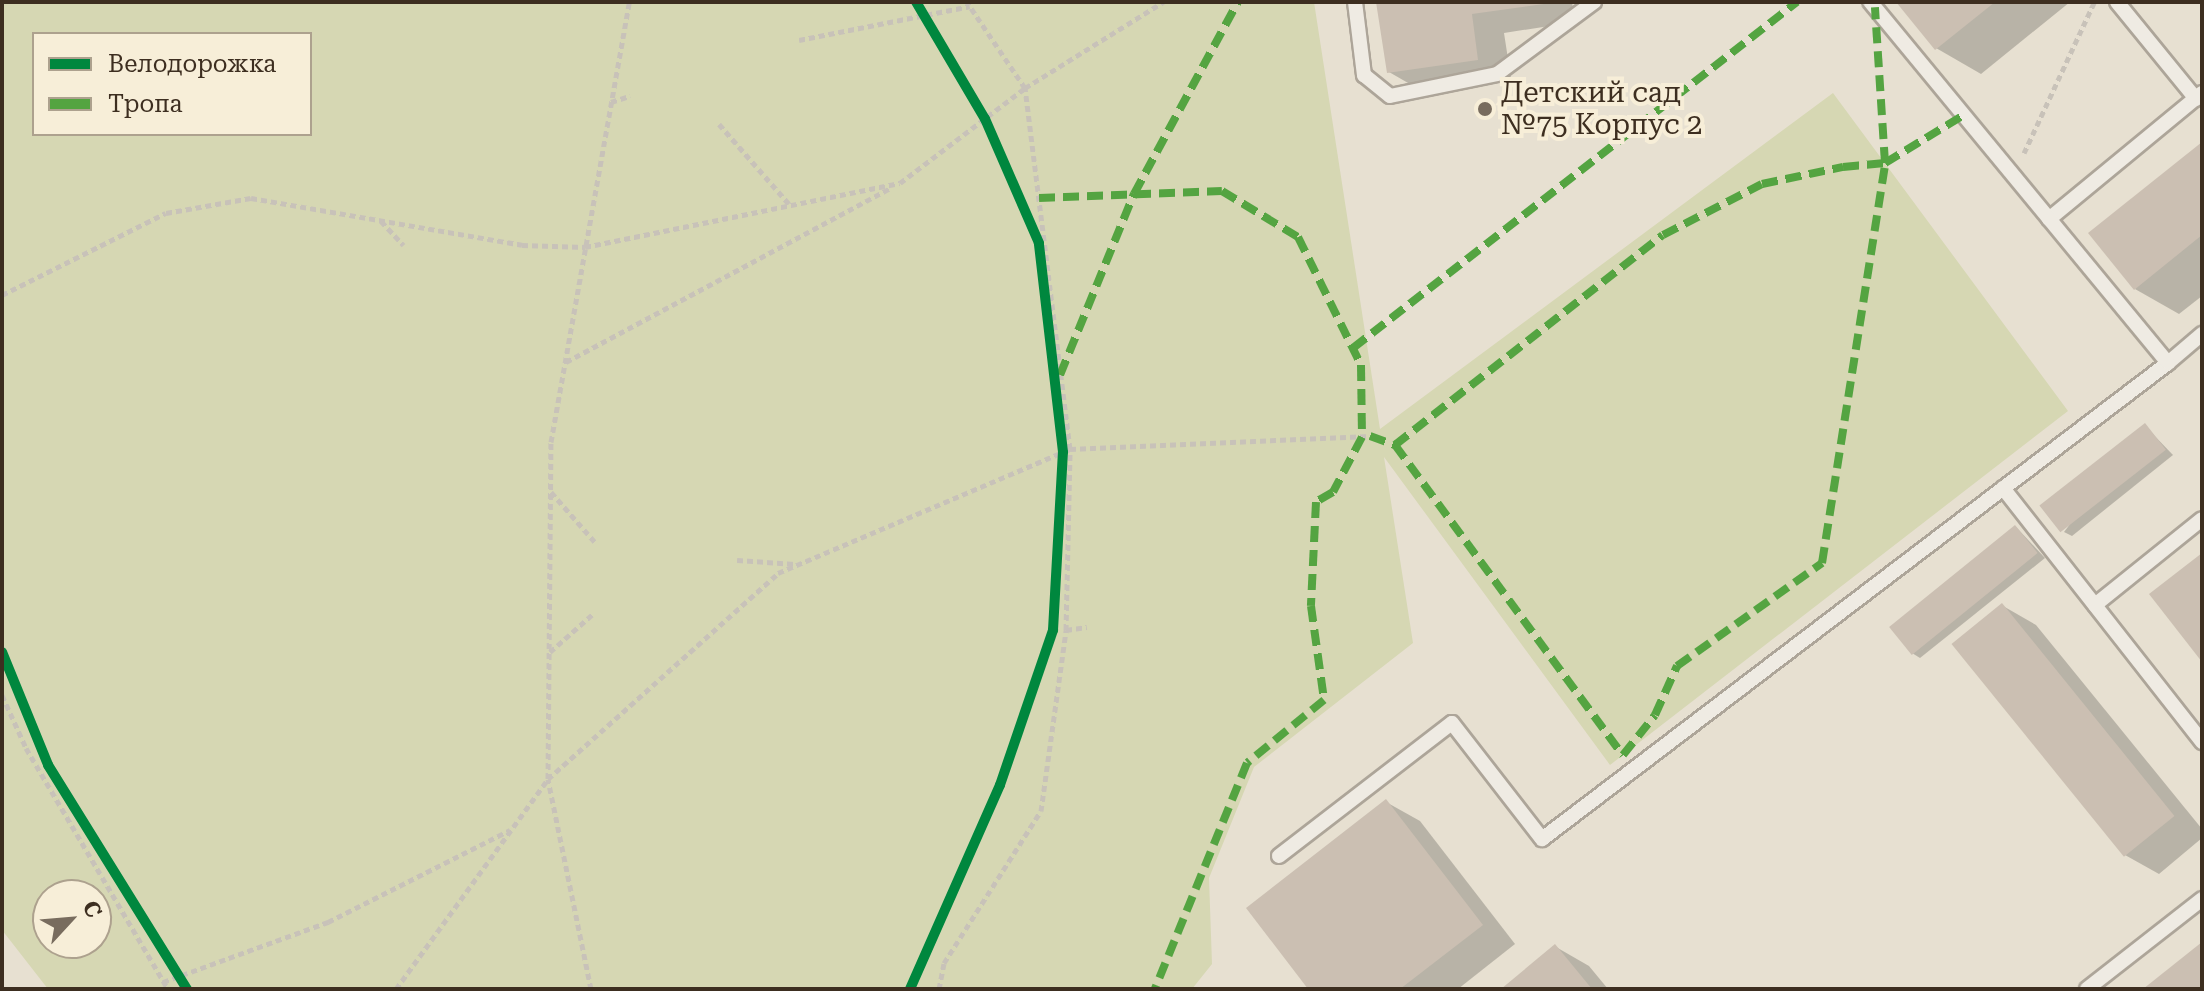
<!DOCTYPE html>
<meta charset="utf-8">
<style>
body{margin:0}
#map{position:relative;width:2204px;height:991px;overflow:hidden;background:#e7e0d1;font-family:"Roboto Serif",serif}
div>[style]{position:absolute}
.green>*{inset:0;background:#d6d7b3}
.shadow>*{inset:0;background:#0003}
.building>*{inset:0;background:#cbbfb2;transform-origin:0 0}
.path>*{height:5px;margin-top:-2.5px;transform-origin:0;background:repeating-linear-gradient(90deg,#c8c2b9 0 6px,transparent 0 10px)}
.roads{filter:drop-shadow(2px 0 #ada599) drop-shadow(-2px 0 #ada599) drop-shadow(0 2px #ada599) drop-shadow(0 -2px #ada599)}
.lane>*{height:14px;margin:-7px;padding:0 7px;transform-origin:7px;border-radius:7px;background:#efebe3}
.quiet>*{height:8px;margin-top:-4px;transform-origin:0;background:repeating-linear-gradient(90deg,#54a441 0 16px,transparent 0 24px)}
.cycleway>*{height:10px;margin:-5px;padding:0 5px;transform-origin:5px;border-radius:5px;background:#00873e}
.dots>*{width:22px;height:22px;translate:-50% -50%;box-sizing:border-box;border:4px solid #f7eed8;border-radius:50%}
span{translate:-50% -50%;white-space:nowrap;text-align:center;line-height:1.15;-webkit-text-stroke:8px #f7eed8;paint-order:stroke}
.poi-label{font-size:28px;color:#3d2e20}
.left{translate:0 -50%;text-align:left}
.frame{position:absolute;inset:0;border:4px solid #3d2e20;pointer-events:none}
.legend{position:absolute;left:32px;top:32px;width:280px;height:104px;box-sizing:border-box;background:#f7eed8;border:2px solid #ada18e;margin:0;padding:10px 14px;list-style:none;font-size:24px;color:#3d2e20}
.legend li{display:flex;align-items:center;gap:16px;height:40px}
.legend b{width:40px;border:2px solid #ada18e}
.north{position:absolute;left:32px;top:879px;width:80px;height:80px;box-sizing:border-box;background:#f7eed8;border:2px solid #ada18e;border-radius:50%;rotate:64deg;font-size:22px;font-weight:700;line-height:32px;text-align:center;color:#3d2e20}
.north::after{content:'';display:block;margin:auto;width:28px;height:36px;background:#786c5e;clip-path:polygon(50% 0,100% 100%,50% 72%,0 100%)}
</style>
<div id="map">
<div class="green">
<i style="clip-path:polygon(evenodd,2px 2px,1314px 2px,1380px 429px,1833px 93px,2068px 411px,1610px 765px,1384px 457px,1413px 643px,1254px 767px,1209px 878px,1212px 964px,1192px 989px,48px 989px,2px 930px,2px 2px,310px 34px,310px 134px,34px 134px,34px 34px,310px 34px,2px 2px,96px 895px,96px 943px,48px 943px,48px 895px,96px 895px)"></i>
</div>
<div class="shadow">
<i style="clip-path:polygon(1378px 2px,1572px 2px,1575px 22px,1504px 33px,1511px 78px,1422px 91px,1389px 72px)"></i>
<i style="clip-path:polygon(1899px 2px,2070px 2px,1981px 74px,1936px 48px)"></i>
<i style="clip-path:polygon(2202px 144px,2202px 296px,2179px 314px,2135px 289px)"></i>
<i style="clip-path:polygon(2145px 426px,2173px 455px,2072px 536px,2064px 532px)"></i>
<i style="clip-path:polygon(2016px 527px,2045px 558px,1920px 658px,1912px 653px)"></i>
<i style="clip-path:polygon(2003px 606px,2036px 625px,2202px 829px,2202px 838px,2159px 874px,2125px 855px)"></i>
<i style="clip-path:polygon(1386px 802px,1420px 821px,1515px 944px,1458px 989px,1311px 989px)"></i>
<i style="clip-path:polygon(1556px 947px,1589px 966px,1608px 989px,1504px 989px)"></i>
</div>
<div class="building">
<i style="clip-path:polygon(1376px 2px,1544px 2px,1544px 4px,1472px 14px,1478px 60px,1387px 73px)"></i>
<i style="clip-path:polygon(1896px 2px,1995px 2px,1935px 50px)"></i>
<i style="clip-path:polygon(2202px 142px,2202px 235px,2134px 290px,2088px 233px)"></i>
<i style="left:2145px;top:423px;width:34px;height:134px;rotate:52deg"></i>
<i style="left:2015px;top:525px;width:36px;height:162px;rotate:51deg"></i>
<i style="clip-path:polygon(2202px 553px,2202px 662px,2149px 594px)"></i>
<i style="left:2002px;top:603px;width:274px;height:65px;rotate:51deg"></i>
<i style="clip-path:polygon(1386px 799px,1483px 925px,1400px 989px,1308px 989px,1246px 908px)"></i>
<i style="clip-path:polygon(2202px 942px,2202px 989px,2143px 989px)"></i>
<i style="clip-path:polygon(1555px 944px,1592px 989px,1501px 989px)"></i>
</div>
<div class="path">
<i style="left:799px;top:40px;width:174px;rotate:-11.2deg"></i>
<i style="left:611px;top:102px;width:20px;rotate:-18deg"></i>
<i style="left:719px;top:124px;width:106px;rotate:48.8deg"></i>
<i style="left:2024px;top:153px;width:166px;rotate:-65deg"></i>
<i style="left:381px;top:221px;width:33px;rotate:47deg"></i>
<i style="left:2px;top:295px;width:183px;rotate:-26.6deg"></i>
<i style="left:166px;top:213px;width:86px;rotate:-10deg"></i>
<i style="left:251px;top:198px;width:275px;rotate:9.8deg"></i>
<i style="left:522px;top:245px;width:63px;rotate:1.8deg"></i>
<i style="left:585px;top:247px;width:321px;rotate:-11.5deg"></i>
<i style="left:900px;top:183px;width:157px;rotate:-37.2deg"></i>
<i style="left:1025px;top:88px;width:163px;rotate:-31.9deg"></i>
<i style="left:566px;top:362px;width:370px;rotate:-28.2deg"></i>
<i style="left:551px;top:492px;width:67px;rotate:48.7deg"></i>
<i style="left:737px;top:560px;width:58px;rotate:3.9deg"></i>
<i style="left:1066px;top:630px;width:21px;rotate:-8deg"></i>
<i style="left:550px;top:652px;width:57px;rotate:-41.5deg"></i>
<i style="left:2px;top:695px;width:58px;rotate:65.6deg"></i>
<i style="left:26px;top:748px;width:280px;rotate:59.5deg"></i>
<i style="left:163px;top:982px;width:176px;rotate:-20deg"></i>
<i style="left:328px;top:922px;width:204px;rotate:-26.8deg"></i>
<i style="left:396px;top:989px;width:259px;rotate:-54.1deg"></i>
<i style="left:548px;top:779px;width:337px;rotate:-89.5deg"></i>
<i style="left:551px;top:442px;width:447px;rotate:-79.9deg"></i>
<i style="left:591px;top:989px;width:214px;rotate:-101.6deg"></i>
<i style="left:548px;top:779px;width:309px;rotate:-41.8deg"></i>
<i style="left:778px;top:573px;width:317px;rotate:-23deg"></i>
<i style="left:1070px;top:449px;width:300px;rotate:-2.5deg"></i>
<i style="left:939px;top:989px;width:26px;rotate:-79deg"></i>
<i style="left:944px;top:963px;width:180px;rotate:-57.5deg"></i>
<i style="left:1041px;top:811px;width:183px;rotate:-82.1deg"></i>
<i style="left:1066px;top:630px;width:181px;rotate:-88.7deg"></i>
<i style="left:1070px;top:449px;width:364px;rotate:-97.1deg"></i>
<i style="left:1025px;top:88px;width:104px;rotate:-124deg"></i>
</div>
<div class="roads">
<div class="lane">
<i style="left:1355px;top:2px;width:74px;rotate:83deg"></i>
<i style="left:1364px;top:75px;width:33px;rotate:39deg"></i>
<i style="left:1390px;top:96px;width:109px;rotate:-11.6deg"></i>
<i style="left:1497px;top:74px;width:121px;rotate:-36.6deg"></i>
<i style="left:2117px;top:2px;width:125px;rotate:50.8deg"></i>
<i style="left:2049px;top:219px;width:198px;rotate:-39.5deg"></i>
<i style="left:2168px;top:363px;width:45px;rotate:-40.5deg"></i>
<i style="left:2003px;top:488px;width:323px;rotate:51.9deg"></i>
<i style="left:2095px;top:605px;width:137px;rotate:-38.8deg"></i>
<i style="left:1279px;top:856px;width:218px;rotate:-37.6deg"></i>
<i style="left:1452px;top:723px;width:147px;rotate:52.2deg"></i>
<i style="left:1542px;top:839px;width:786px;rotate:-37.25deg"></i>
<i style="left:2168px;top:363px;width:468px;rotate:-129.5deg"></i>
<i style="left:2087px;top:989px;width:146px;rotate:-38deg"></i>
</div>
</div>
<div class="quiet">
<i style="left:1039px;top:198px;width:183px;rotate:-2.2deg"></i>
<i style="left:1222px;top:191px;width:89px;rotate:31.2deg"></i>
<i style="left:1298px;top:237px;width:143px;rotate:63.8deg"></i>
<i style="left:1361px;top:365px;width:72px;rotate:89.2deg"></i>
<i style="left:1362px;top:437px;width:62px;rotate:117.8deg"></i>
<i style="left:1333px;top:492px;width:20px;rotate:150deg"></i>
<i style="left:1316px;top:502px;width:104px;rotate:92.8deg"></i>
<i style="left:1311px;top:606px;width:95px;rotate:82.1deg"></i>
<i style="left:1324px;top:700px;width:99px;rotate:140.7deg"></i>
<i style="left:1247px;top:763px;width:244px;rotate:112.2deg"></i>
<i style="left:1353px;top:348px;width:563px;rotate:-37.93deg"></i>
<i style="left:1060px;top:375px;width:196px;rotate:-67.8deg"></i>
<i style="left:1134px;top:194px;width:218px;rotate:-61.6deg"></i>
<i style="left:1370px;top:436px;width:27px;rotate:20deg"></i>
<i style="left:1395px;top:445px;width:340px;rotate:-38.1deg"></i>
<i style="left:1663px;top:235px;width:111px;rotate:-27.3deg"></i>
<i style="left:1762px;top:184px;width:83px;rotate:-11.9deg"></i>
<i style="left:1843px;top:167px;width:42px;rotate:-5.4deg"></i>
<i style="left:1885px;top:163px;width:156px;rotate:-93.7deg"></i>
<i style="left:1395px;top:445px;width:385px;rotate:53.7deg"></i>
<i style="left:1623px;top:755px;width:51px;rotate:-51.3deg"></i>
<i style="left:1655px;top:715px;width:54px;rotate:-65.8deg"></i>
<i style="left:1677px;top:666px;width:178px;rotate:-35.4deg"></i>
<i style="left:1822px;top:563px;width:405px;rotate:-81deg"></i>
<i style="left:1885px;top:163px;width:92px;rotate:-31.3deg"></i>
</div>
<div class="cycleway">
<i style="left:2px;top:652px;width:122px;rotate:67.8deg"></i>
<i style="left:48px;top:765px;width:264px;rotate:58.2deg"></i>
<i style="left:910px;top:989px;width:223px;rotate:-66.2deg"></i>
<i style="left:1000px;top:785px;width:164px;rotate:-71.1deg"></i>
<i style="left:1053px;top:630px;width:178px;rotate:-86.8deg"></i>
<i style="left:1063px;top:452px;width:210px;rotate:-96.6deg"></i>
<i style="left:1039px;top:243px;width:135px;rotate:-113.5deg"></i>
<i style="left:985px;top:119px;width:136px;rotate:-120.5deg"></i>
</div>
<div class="dots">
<i style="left:1485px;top:109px;background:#786c5e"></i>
</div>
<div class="poi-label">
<span class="left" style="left:1501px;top:109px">Детский сад<br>№75 Корпус 2</span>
</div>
<div class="frame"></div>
<ul class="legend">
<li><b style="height:10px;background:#00873e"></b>Велодорожка</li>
<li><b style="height:10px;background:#54a441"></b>Тропа</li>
</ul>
<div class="north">С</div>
</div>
